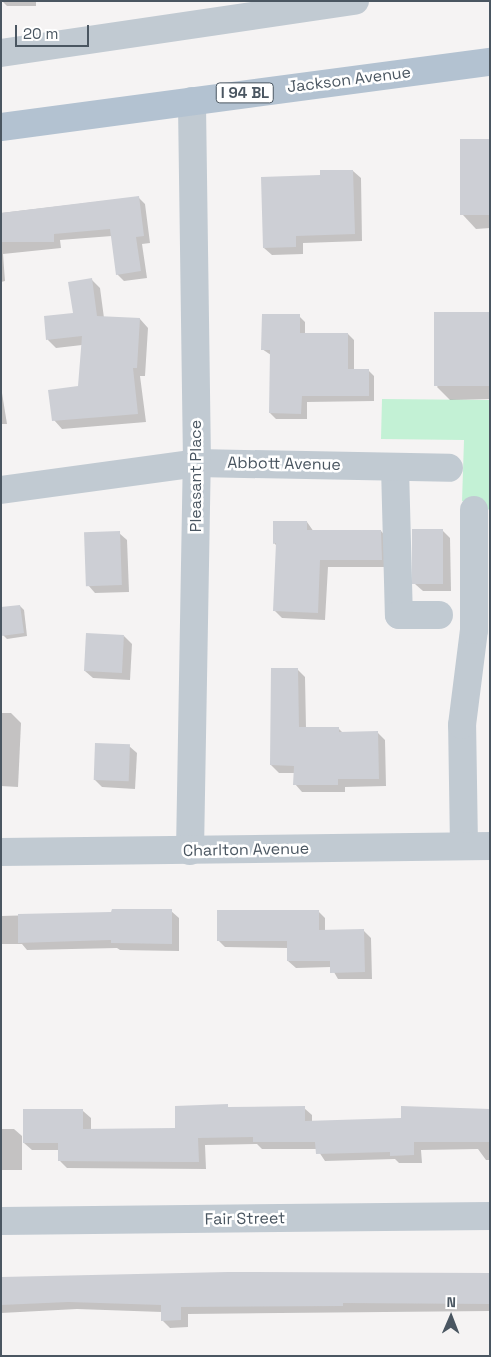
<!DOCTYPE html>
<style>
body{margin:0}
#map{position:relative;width:491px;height:1357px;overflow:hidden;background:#f5f3f3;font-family:"Space Grotesk",sans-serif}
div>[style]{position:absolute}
.green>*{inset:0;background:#c3f1d5}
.shadow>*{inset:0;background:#0003}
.building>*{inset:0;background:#cdcfd5;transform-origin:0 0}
.minor>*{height:28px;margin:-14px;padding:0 14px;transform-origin:14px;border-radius:14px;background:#c1cad2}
.major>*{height:28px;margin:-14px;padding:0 14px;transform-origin:14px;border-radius:14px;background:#b3c2d1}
span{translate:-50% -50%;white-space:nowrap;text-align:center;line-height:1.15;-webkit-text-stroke:5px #fff;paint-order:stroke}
.shield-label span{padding:1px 4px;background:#fff;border:1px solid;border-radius:4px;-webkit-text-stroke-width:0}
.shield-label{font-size:15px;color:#4a5661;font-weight:700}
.street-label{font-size:16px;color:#4a5661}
.frame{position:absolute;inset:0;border:2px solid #4a5661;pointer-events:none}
.north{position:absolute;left:426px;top:1292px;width:50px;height:50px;-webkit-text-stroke:4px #fff;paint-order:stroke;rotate:1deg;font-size:14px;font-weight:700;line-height:20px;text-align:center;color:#4a5661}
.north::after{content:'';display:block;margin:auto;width:18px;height:22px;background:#4a5661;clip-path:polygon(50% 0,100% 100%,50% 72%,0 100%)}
.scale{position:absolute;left:15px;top:25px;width:74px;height:22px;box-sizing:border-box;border:2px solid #4a5661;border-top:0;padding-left:6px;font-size:15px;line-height:18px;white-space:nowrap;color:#4a5661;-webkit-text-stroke:4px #fff;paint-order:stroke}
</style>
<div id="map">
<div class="green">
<i style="clip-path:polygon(382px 399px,490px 400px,490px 510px,462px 501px,464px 440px,381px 439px)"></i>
</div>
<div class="shadow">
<i style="clip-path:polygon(2px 1px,36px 1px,36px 6px,7px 6px)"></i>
<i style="clip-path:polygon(490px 141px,490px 228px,476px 229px,463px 215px)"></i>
<i style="clip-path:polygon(353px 171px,361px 178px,362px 241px,303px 243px,303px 254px,272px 255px,264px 248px,322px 176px)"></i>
<i style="clip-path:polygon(138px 197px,145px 204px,150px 243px,142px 244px,147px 278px,124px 281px,117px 274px,112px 236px,60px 240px,61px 248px,3px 254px,5px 281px,1px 282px,1px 213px)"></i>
<i style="clip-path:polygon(91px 279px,100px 288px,104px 318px,140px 319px,148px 328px,145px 376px,140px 376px,146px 422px,62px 429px,54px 420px,80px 387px,82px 345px,56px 348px,48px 340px,45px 317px,74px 314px)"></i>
<i style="clip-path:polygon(490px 313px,490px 399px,450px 400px,437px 387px)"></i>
<i style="clip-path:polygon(299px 316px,305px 322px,305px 334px,348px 334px,354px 340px,354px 370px,368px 370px,374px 376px,374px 401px,307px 402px,307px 419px,276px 419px,270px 413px,271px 355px,262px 349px)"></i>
<i style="clip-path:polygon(1px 387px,7px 424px,1px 424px)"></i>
<i style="clip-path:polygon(307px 522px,314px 532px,381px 531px,388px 539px,389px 567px,328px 567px,325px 620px,282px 618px,274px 610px,277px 546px,274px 543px)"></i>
<i style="clip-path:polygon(442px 530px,450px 538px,451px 591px,423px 591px,415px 584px)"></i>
<i style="clip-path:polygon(119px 533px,127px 540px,129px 592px,95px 593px,88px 585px)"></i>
<i style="clip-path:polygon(20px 606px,24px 610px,27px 636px,7px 639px,3px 635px)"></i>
<i style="clip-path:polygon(124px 636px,132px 644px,130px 680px,93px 678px,85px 671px)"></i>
<i style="clip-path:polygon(297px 669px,305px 677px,306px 728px,339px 729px,343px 733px,378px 733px,385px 740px,386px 786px,345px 787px,345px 792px,302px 792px,295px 784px,295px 773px,279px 773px,271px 765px)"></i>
<i style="clip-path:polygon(1px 713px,11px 713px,21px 723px,18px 787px,1px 786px)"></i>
<i style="clip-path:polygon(129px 746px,137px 753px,135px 789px,102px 787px,95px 780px)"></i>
<i style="clip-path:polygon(171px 911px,179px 918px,179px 951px,120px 950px,117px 948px,27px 950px,22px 944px,1px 944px,1px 916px)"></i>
<i style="clip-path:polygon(318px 911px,325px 918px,325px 931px,364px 931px,371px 938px,372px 979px,338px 979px,331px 967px,296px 968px,288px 961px,288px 948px,225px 947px,218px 940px)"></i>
<i style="clip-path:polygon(304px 1108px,312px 1115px,312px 1122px,402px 1120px,490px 1110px,490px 1160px,486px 1160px,478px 1149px,421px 1150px,422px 1163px,399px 1163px,395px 1159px,325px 1161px,317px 1149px,262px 1149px,257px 1144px,205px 1145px,206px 1169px,67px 1168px,60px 1161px,60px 1150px,32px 1150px,24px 1143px,83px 1111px,91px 1118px,91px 1130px,177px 1129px)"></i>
<i style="clip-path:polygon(1px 1129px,14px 1129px,22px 1136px,22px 1170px,1px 1170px)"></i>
<i style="clip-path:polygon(490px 1273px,490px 1311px,188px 1314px,188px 1327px,170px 1328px,162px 1320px,162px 1312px,77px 1309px,1px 1313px,1px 1278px)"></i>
</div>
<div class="building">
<i style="left:490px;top:139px;width:76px;height:30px;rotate:90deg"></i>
<i style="clip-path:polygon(320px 170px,353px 170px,355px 234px,296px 236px,296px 247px,263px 248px,261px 177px,320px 175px)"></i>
<i style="clip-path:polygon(139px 196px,144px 236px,136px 237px,141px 271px,116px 275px,110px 229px,54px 234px,54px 242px,1px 242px,1px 213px)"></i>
<i style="clip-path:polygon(92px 278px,97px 316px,140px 318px,137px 368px,133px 368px,138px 414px,52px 421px,48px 390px,78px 386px,82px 336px,46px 340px,44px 316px,73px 313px,68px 282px)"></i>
<i style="left:490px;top:312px;width:74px;height:56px;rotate:90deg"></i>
<i style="clip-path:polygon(262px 314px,300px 314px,300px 333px,348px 333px,348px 369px,369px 369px,369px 396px,302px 396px,301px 414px,269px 413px,270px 350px,261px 350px)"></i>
<i style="clip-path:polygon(273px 521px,307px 521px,307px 530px,381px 530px,382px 560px,320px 560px,318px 613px,273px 611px,276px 543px,273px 544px)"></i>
<i style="left:412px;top:529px;width:31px;height:55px"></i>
<i style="left:120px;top:531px;width:54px;height:36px;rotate:88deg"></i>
<i style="clip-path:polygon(20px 605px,24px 633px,1px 636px,1px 607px)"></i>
<i style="left:86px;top:633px;width:38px;height:38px;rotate:3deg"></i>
<i style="clip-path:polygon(271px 668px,298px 668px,299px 727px,339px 727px,339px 732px,378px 731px,379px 779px,338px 779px,338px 785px,293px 785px,294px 766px,270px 765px)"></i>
<i style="left:95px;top:743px;width:35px;height:37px;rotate:2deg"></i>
<i style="clip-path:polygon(112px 909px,172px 909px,172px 944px,111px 943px,111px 940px,18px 943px,18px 914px,111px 912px)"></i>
<i style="clip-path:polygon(217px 910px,319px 910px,319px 930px,364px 929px,365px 972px,330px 973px,330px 961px,287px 961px,287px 941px,217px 941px)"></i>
<i style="clip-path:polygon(228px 1104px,228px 1107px,305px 1106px,305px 1121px,401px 1118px,401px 1106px,490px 1109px,490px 1142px,414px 1142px,414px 1155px,390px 1156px,390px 1152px,316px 1154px,315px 1142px,253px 1142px,253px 1137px,198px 1138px,199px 1162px,176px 1162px,58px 1161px,58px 1143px,23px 1143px,23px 1109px,83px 1109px,83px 1129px,175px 1128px,175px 1106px)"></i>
<i style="clip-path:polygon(228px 1272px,490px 1273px,490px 1304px,343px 1303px,343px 1306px,181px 1307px,181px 1320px,161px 1321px,161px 1305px,68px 1302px,1px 1305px,1px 1277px)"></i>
</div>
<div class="minor">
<i style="left:1px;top:53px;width:358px;rotate:-8.4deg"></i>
<i style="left:395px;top:467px;width:148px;rotate:88.5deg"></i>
<i style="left:399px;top:615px;width:40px"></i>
<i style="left:1px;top:490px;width:198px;rotate:-7.8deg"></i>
<i style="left:197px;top:463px;width:252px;rotate:1.1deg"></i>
<i style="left:464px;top:846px;width:121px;rotate:-90.9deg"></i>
<i style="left:462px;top:725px;width:96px;rotate:-82.8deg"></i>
<i style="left:474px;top:630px;width:120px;rotate:-90deg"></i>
<i style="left:190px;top:851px;width:388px;rotate:-89deg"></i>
<i style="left:197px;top:463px;width:362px;rotate:-90.8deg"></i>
<i style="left:1px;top:852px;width:489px;rotate:-0.7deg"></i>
<i style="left:1px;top:1221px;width:489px;rotate:-0.6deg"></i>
</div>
<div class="major">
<i style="left:1px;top:127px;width:493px;rotate:-7.6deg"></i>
</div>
<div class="shield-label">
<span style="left:245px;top:93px">I 94 BL</span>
</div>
<div class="street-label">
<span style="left:349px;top:80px;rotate:-7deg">Jackson Avenue</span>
<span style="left:284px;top:464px;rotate:1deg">Abbott Avenue</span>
<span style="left:196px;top:476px;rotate:-90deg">Pleasant Place</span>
<span style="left:246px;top:850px;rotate:-1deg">Charlton Avenue</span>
<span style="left:245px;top:1219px;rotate:-1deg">Fair Street</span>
</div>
<div class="frame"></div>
<div class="north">N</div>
<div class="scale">20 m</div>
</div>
